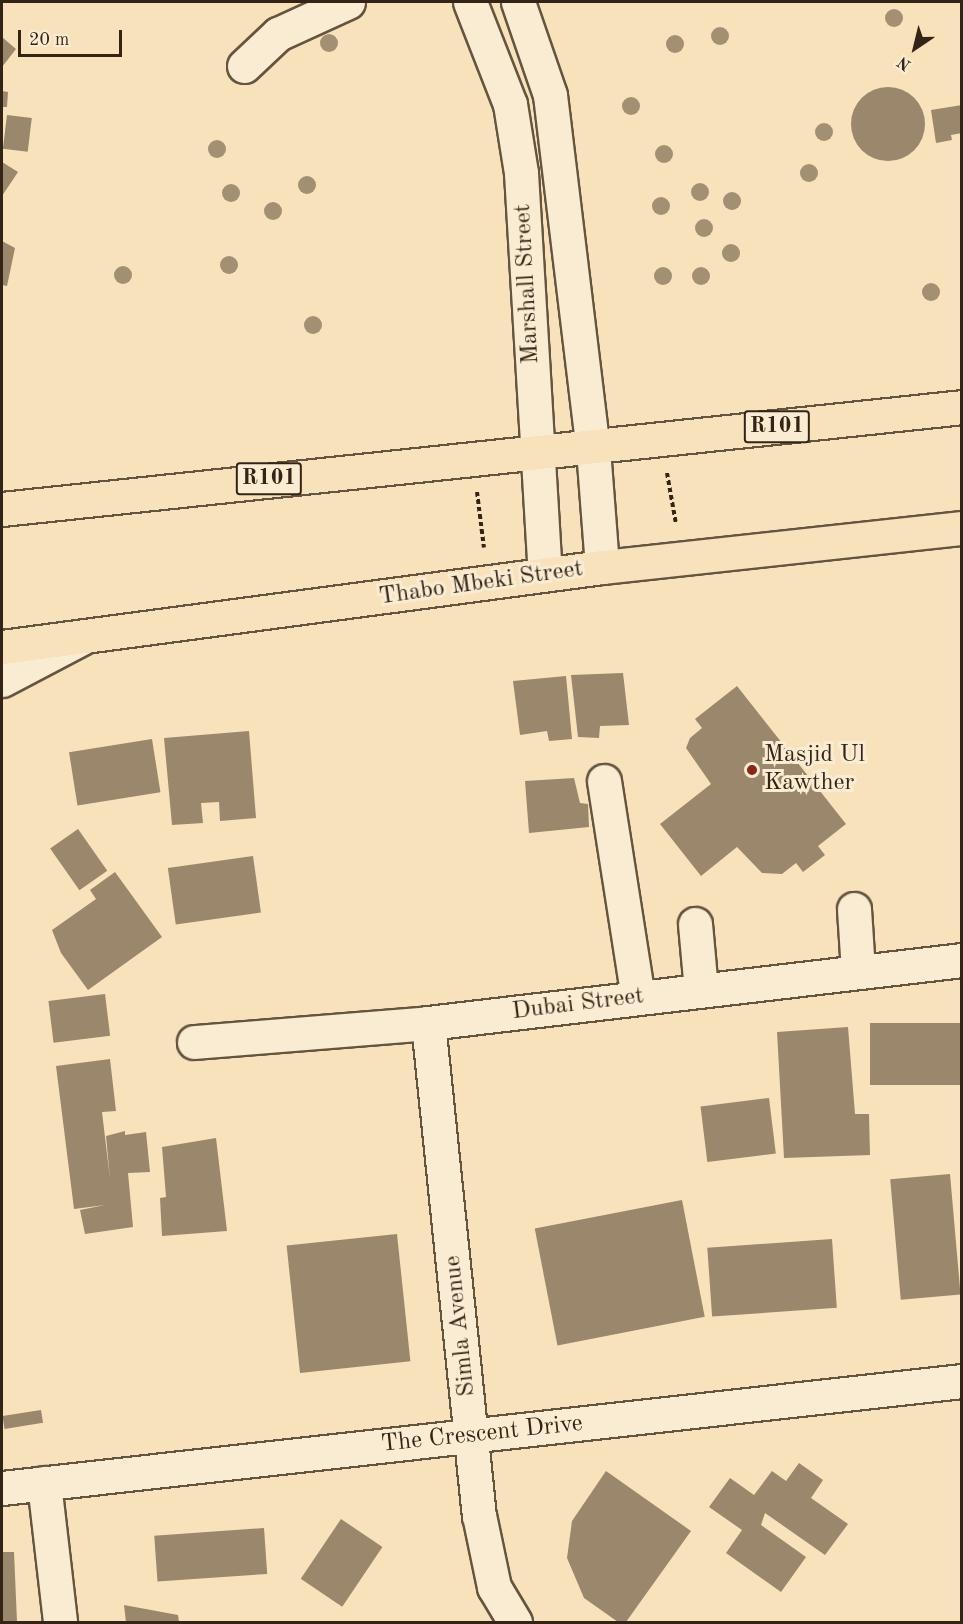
<!DOCTYPE html>
<style>
body{margin:0}
#map{position:relative;width:963px;height:1624px;overflow:hidden;background:#f8e2bc;font-family:"Old Standard TT",serif}
div>[style]{position:absolute}
.building>*{inset:0;background:#9a876c;transform-origin:0 0}
.round{border-radius:50%}
.path>*{height:4px;margin-top:-2px;transform-origin:0;background:repeating-linear-gradient(90deg,#342415 0 4.5px,transparent 0 7.5px)}
.roads{filter:drop-shadow(2px 0 #65543f) drop-shadow(-2px 0 #65543f) drop-shadow(0 2px #65543f) drop-shadow(0 -2px #65543f)}
.minor>*{height:33px;margin:-16.5px;padding:0 16.5px;transform-origin:16.5px;border-radius:16.5px;background:#faecd3}
.major>*{height:33px;margin:-16.5px;padding:0 16.5px;transform-origin:16.5px;border-radius:16.5px;background:#f8e2bc}
.trees>*{width:18px;height:18px;margin:-9px;border-radius:50%;background:#a39073}
.dots>*{width:16px;height:16px;translate:-50% -50%;box-sizing:border-box;border:3px solid #faecd3;border-radius:50%}
span{translate:-50% -50%;white-space:nowrap;text-align:center;line-height:1.15;-webkit-text-stroke:6px #faecd3;paint-order:stroke}
.shield-label span{padding:2px 4px;background:#faecd3;border:2px solid;border-radius:4px;-webkit-text-stroke-width:0}
.shield-label{font-size:22px;color:#342415;font-weight:700}
.street-label{font-size:24px;color:#342415}
.poi-label{font-size:24px;color:#342415}
.left{translate:0 -50%;text-align:left}
.frame{position:absolute;inset:0;border:3px solid #342415;pointer-events:none}
.north{position:absolute;left:885px;top:18px;width:60px;height:60px;-webkit-text-stroke:4px #faecd3;paint-order:stroke;rotate:215deg;font-size:16px;font-weight:700;line-height:24px;text-align:center;color:#342415}
.north::after{content:'';display:block;margin:auto;width:21px;height:27px;background:#342415;clip-path:polygon(50% 0,100% 100%,50% 72%,0 100%)}
.scale{position:absolute;left:18px;top:30px;width:104px;height:27px;box-sizing:border-box;border:3px solid #342415;border-top:0;padding-left:8px;font-size:18px;line-height:21px;white-space:nowrap;color:#342415;-webkit-text-stroke:4px #faecd3;paint-order:stroke}
</style>
<div id="map">
<div class="building">
<i style="clip-path:polygon(2px 37px,16px 49px,2px 67px)"></i>
<i class="round" style="left:851px;top:87px;width:74px;height:74px"></i>
<i style="clip-path:polygon(2px 91px,8px 92px,7px 107px,2px 107px)"></i>
<i style="clip-path:polygon(962px 105px,962px 133px,951px 135px,952px 140px,936px 143px,931px 110px)"></i>
<i style="left:7px;top:115px;width:25px;height:34px;rotate:7deg"></i>
<i style="clip-path:polygon(2px 162px,18px 172px,2px 196px)"></i>
<i style="clip-path:polygon(2px 241px,15px 248px,7px 286px,2px 285px)"></i>
<i style="clip-path:polygon(623px 673px,629px 725px,600px 726px,599px 738px,578px 737px,571px 675px)"></i>
<i style="clip-path:polygon(566px 676px,572px 739px,549px 741px,547px 731px,520px 735px,513px 681px)"></i>
<i style="clip-path:polygon(737px 686px,846px 824px,818px 846px,825px 855px,803px 872px,796px 863px,782px 874px,762px 873px,737px 847px,701px 876px,660px 824px,711px 784px,686px 748px,690px 738px,702px 728px,695px 719px)"></i>
<i style="clip-path:polygon(249px 731px,256px 818px,220px 821px,219px 802px,201px 803px,203px 823px,172px 825px,164px 738px)"></i>
<i style="left:152px;top:739px;width:54px;height:84px;rotate:81deg"></i>
<i style="clip-path:polygon(574px 778px,580px 803px,588px 804px,589px 827px,529px 833px,525px 781px)"></i>
<i style="left:78px;top:829px;width:51px;height:34px;rotate:55deg"></i>
<i style="left:253px;top:856px;width:57px;height:86px;rotate:82deg"></i>
<i style="clip-path:polygon(115px 872px,162px 937px,88px 990px,61px 953px,52px 930px,96px 899px,90px 890px)"></i>
<i style="left:105px;top:994px;width:42px;height:57px;rotate:83deg"></i>
<i style="left:962px;top:1023px;width:62px;height:92px;rotate:90deg"></i>
<i style="clip-path:polygon(848px 1027px,855px 1114px,869px 1114px,870px 1155px,784px 1158px,777px 1032px)"></i>
<i style="clip-path:polygon(110px 1059px,116px 1111px,102px 1112px,110px 1179px,106px 1136px,125px 1131px,125px 1135px,146px 1132px,150px 1172px,128px 1173px,133px 1227px,85px 1234px,80px 1210px,105px 1205px,74px 1209px,56px 1066px)"></i>
<i style="left:769px;top:1098px;width:56px;height:69px;rotate:83deg"></i>
<i style="clip-path:polygon(216px 1138px,227px 1231px,162px 1236px,160px 1198px,166px 1197px,162px 1147px)"></i>
<i style="left:950px;top:1174px;width:121px;height:60px;rotate:85deg"></i>
<i style="left:682px;top:1200px;width:119px;height:150px;rotate:79deg"></i>
<i style="left:397px;top:1234px;width:128px;height:111px;rotate:84deg"></i>
<i style="left:832px;top:1239px;width:69px;height:125px;rotate:86deg"></i>
<i style="left:41px;top:1410px;width:13px;height:39px;rotate:81deg"></i>
<i style="clip-path:polygon(799px 1463px,823px 1480px,811px 1498px,848px 1524px,825px 1555px,765px 1513px,761px 1525px,806px 1557px,781px 1592px,726px 1553px,742px 1530px,709px 1507px,730px 1478px,754px 1495px,772px 1471px,786px 1481px)"></i>
<i style="clip-path:polygon(606px 1471px,691px 1531px,626px 1622px,618px 1622px,584px 1598px,567px 1558px,572px 1521px)"></i>
<i style="left:341px;top:1519px;width:50px;height:72px;rotate:34deg"></i>
<i style="left:264px;top:1528px;width:46px;height:110px;rotate:86deg"></i>
<i style="clip-path:polygon(2px 1552px,14px 1552px,17px 1622px,2px 1622px)"></i>
<i style="clip-path:polygon(124px 1605px,178px 1615px,179px 1622px,126px 1622px)"></i>
</div>
<div class="path">
<i style="left:667px;top:473px;width:52px;rotate:80deg"></i>
<i style="left:477px;top:492px;width:56px;rotate:82.9deg"></i>
</div>
<div class="roads">
<div class="minor">
<i style="left:470px;top:2px;width:110px;rotate:68.6deg"></i>
<i style="left:510px;top:104px;width:70px;rotate:80.9deg"></i>
<i style="left:521px;top:173px;width:402px;rotate:86.6deg"></i>
<i style="left:518px;top:2px;width:98px;rotate:71deg"></i>
<i style="left:550px;top:95px;width:357px;rotate:83.1deg"></i>
<i style="left:593px;top:449px;width:118px;rotate:85.6deg"></i>
<i style="left:244px;top:66px;width:47px;rotate:-43.3deg"></i>
<i style="left:278px;top:34px;width:77px;rotate:-24.6deg"></i>
<i style="left:2px;top:680px;width:90px;rotate:-27.7deg"></i>
<i style="left:604px;top:781px;width:219px;rotate:81.1deg"></i>
<i style="left:854px;top:909px;width:62px;rotate:86.3deg"></i>
<i style="left:695px;top:924px;width:66px;rotate:84.8deg"></i>
<i style="left:428px;top:1023px;width:495px;rotate:84.1deg"></i>
<i style="left:479px;top:1515px;width:74px;rotate:78.2deg"></i>
<i style="left:494px;top:1587px;width:41px;rotate:59deg"></i>
<i style="left:194px;top:1042px;width:235px;rotate:-4.6deg"></i>
<i style="left:428px;top:1023px;width:538px;rotate:-6.73deg"></i>
<i style="left:44px;top:1483px;width:140px;rotate:83.4deg"></i>
<i style="left:2px;top:1488px;width:966px;rotate:-6.36deg"></i>
</div>
<div class="major">
<i style="left:2px;top:509px;width:965px;rotate:-6.06deg"></i>
<i style="left:2px;top:647px;width:605px;rotate:-7.59deg"></i>
<i style="left:602px;top:567px;width:362px;rotate:-6.2deg"></i>
</div>
</div>
<div class="trees">
<i style="left:894px;top:18px"></i>
<i style="left:720px;top:36px"></i>
<i style="left:329px;top:43px"></i>
<i style="left:675px;top:44px"></i>
<i style="left:631px;top:106px"></i>
<i style="left:824px;top:132px"></i>
<i style="left:217px;top:149px"></i>
<i style="left:664px;top:154px"></i>
<i style="left:809px;top:173px"></i>
<i style="left:307px;top:185px"></i>
<i style="left:700px;top:192px"></i>
<i style="left:231px;top:193px"></i>
<i style="left:732px;top:201px"></i>
<i style="left:661px;top:206px"></i>
<i style="left:273px;top:211px"></i>
<i style="left:704px;top:228px"></i>
<i style="left:731px;top:253px"></i>
<i style="left:229px;top:265px"></i>
<i style="left:123px;top:275px"></i>
<i style="left:663px;top:276px"></i>
<i style="left:701px;top:276px"></i>
<i style="left:931px;top:292px"></i>
<i style="left:313px;top:325px"></i>
</div>
<div class="dots">
<i style="left:752px;top:770px;background:#8f2418"></i>
</div>
<div class="shield-label">
<span style="left:777px;top:427px">R101</span>
<span style="left:269px;top:479px">R101</span>
</div>
<div class="street-label">
<span style="left:528px;top:284px;rotate:-93deg">Marshall Street</span>
<span style="left:481px;top:584px;rotate:-8deg">Thabo Mbeki Street</span>
<span style="left:578px;top:1005px;rotate:-7deg">Dubai Street</span>
<span style="left:461px;top:1326px;rotate:-96deg">Simla Avenue</span>
<span style="left:482px;top:1435px;rotate:-6deg">The Crescent Drive</span>
</div>
<div class="poi-label">
<span class="left" style="left:764px;top:770px">Masjid Ul<br>Kawther</span>
</div>
<div class="frame"></div>
<div class="north">N</div>
<div class="scale">20 m</div>
</div>
